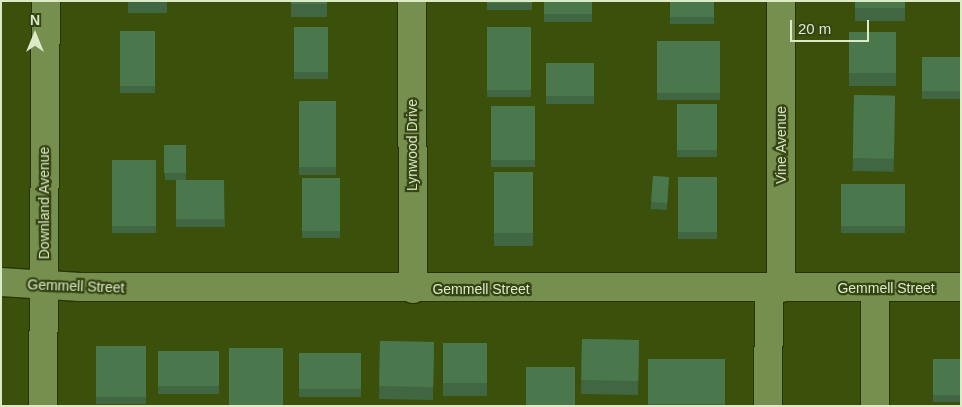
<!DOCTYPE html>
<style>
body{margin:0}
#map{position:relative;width:962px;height:407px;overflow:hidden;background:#3b500b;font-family:Arial,sans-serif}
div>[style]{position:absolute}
.roads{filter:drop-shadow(1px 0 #253400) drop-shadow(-1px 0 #253400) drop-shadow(0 1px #253400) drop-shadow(0 -1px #253400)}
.minor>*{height:28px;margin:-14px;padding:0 14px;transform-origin:14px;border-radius:14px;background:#778f4e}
.wall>*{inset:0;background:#406741;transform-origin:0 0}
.building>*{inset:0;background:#4a784c;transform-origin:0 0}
span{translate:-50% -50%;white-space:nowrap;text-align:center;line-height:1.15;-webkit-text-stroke:4.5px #344412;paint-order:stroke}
.street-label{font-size:14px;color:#dceac8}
.frame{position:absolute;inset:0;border:2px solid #dceac8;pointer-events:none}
.north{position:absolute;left:10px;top:10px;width:50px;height:50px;-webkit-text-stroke:4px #344412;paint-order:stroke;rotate:0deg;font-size:14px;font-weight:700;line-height:20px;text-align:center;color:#dceac8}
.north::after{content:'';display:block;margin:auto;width:18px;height:22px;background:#dceac8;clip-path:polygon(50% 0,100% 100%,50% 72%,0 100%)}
.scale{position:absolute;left:790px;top:20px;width:79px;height:22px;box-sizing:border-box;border:2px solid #dceac8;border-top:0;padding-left:6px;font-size:15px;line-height:18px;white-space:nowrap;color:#dceac8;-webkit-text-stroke:4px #344412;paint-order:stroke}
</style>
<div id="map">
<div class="roads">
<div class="minor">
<i style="left:412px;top:1px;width:288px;rotate:89.8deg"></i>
<i style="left:781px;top:1px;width:287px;rotate:90deg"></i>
<i style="left:1px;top:282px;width:79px;rotate:3.6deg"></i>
<i style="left:80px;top:287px;width:881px"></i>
<i style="left:43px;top:406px;width:405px;rotate:-89.6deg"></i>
<i style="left:768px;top:406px;width:118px;rotate:-89.5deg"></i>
<i style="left:875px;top:406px;width:118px;rotate:-90deg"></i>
</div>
</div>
<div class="wall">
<i style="left:128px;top:1px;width:39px;height:12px"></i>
<i style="left:291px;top:1px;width:36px;height:16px"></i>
<i style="left:487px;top:1px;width:45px;height:9px"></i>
<i style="left:544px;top:1px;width:48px;height:21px"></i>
<i style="left:670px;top:1px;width:44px;height:23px"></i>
<i style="left:855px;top:1px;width:50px;height:20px"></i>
<i style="left:294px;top:27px;width:34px;height:52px"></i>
<i style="left:487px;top:27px;width:44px;height:70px"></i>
<i style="left:120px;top:31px;width:35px;height:62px"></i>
<i style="left:849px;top:32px;width:47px;height:54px"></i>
<i style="left:657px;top:41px;width:63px;height:59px"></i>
<i style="left:922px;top:57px;width:39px;height:42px"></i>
<i style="left:546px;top:63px;width:48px;height:41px"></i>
<i style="left:854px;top:95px;width:41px;height:76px;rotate:1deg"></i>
<i style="left:299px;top:101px;width:37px;height:74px"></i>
<i style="left:677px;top:104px;width:40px;height:53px"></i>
<i style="left:491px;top:106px;width:44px;height:61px"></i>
<i style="clip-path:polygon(164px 145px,186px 145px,186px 180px,224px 180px,225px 227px,176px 227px,176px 180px,165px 180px)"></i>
<i style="left:112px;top:160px;width:44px;height:73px"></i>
<i style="left:494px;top:172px;width:39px;height:74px"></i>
<i style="left:653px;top:176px;width:16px;height:33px;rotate:4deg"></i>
<i style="left:678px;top:177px;width:39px;height:62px"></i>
<i style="left:302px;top:178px;width:38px;height:60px"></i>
<i style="left:841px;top:184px;width:64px;height:49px"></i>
<i style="left:582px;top:339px;width:57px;height:55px;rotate:1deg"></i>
<i style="left:380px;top:341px;width:54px;height:58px;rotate:1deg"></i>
<i style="left:443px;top:343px;width:44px;height:53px"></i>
<i style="left:146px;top:346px;width:58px;height:50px;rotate:90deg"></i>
<i style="left:158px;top:351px;width:61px;height:43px"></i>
<i style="left:299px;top:353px;width:62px;height:44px"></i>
<i style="left:648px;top:359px;width:77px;height:47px"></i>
<i style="left:933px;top:359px;width:28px;height:43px"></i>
</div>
<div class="building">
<i style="left:291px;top:1px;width:36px;height:3px"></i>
<i style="left:487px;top:1px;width:45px;height:2px"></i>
<i style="left:544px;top:1px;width:48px;height:13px"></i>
<i style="left:670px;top:1px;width:44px;height:16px"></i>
<i style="left:855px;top:1px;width:50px;height:7px"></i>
<i style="left:294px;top:27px;width:34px;height:45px"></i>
<i style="left:487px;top:27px;width:44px;height:63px"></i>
<i style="left:120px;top:31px;width:35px;height:55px"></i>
<i style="left:849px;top:32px;width:47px;height:41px"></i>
<i style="left:657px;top:41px;width:63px;height:52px"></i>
<i style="left:922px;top:57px;width:39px;height:34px"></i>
<i style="left:546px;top:63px;width:48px;height:33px"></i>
<i style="left:854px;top:95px;width:41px;height:63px;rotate:1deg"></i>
<i style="left:299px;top:101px;width:37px;height:66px"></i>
<i style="left:677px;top:104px;width:40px;height:46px"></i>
<i style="left:491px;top:106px;width:44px;height:54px"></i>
<i style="left:164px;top:145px;width:22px;height:28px"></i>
<i style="left:112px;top:160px;width:44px;height:66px"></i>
<i style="left:494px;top:172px;width:39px;height:61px"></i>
<i style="left:653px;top:176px;width:16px;height:26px;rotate:4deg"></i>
<i style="left:678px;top:177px;width:39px;height:55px"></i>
<i style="left:302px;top:178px;width:38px;height:53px"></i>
<i style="left:176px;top:180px;width:48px;height:39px"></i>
<i style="left:841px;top:184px;width:64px;height:42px"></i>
<i style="left:582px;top:339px;width:57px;height:41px;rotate:1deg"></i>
<i style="left:380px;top:341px;width:54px;height:45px;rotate:1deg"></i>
<i style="left:443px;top:343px;width:44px;height:40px"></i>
<i style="left:146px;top:346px;width:51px;height:50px;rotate:90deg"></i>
<i style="left:283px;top:348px;width:58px;height:54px;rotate:90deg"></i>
<i style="left:158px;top:351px;width:61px;height:35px"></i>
<i style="left:299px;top:353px;width:62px;height:36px"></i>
<i style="left:648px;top:359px;width:77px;height:45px"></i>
<i style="left:933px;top:359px;width:28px;height:36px"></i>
<i style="left:575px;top:367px;width:38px;height:49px;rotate:90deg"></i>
</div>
<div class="street-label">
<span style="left:412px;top:145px;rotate:-90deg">Lynwood Drive</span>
<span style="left:781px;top:145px;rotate:-90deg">Vine Avenue</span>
<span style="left:44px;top:203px;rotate:-90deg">Downland Avenue</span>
<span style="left:76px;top:286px;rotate:2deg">Gemmell Street</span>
<span style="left:886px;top:288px">Gemmell Street</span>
<span style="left:481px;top:289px">Gemmell Street</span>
</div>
<div class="frame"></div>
<div class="north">N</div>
<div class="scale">20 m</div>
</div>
